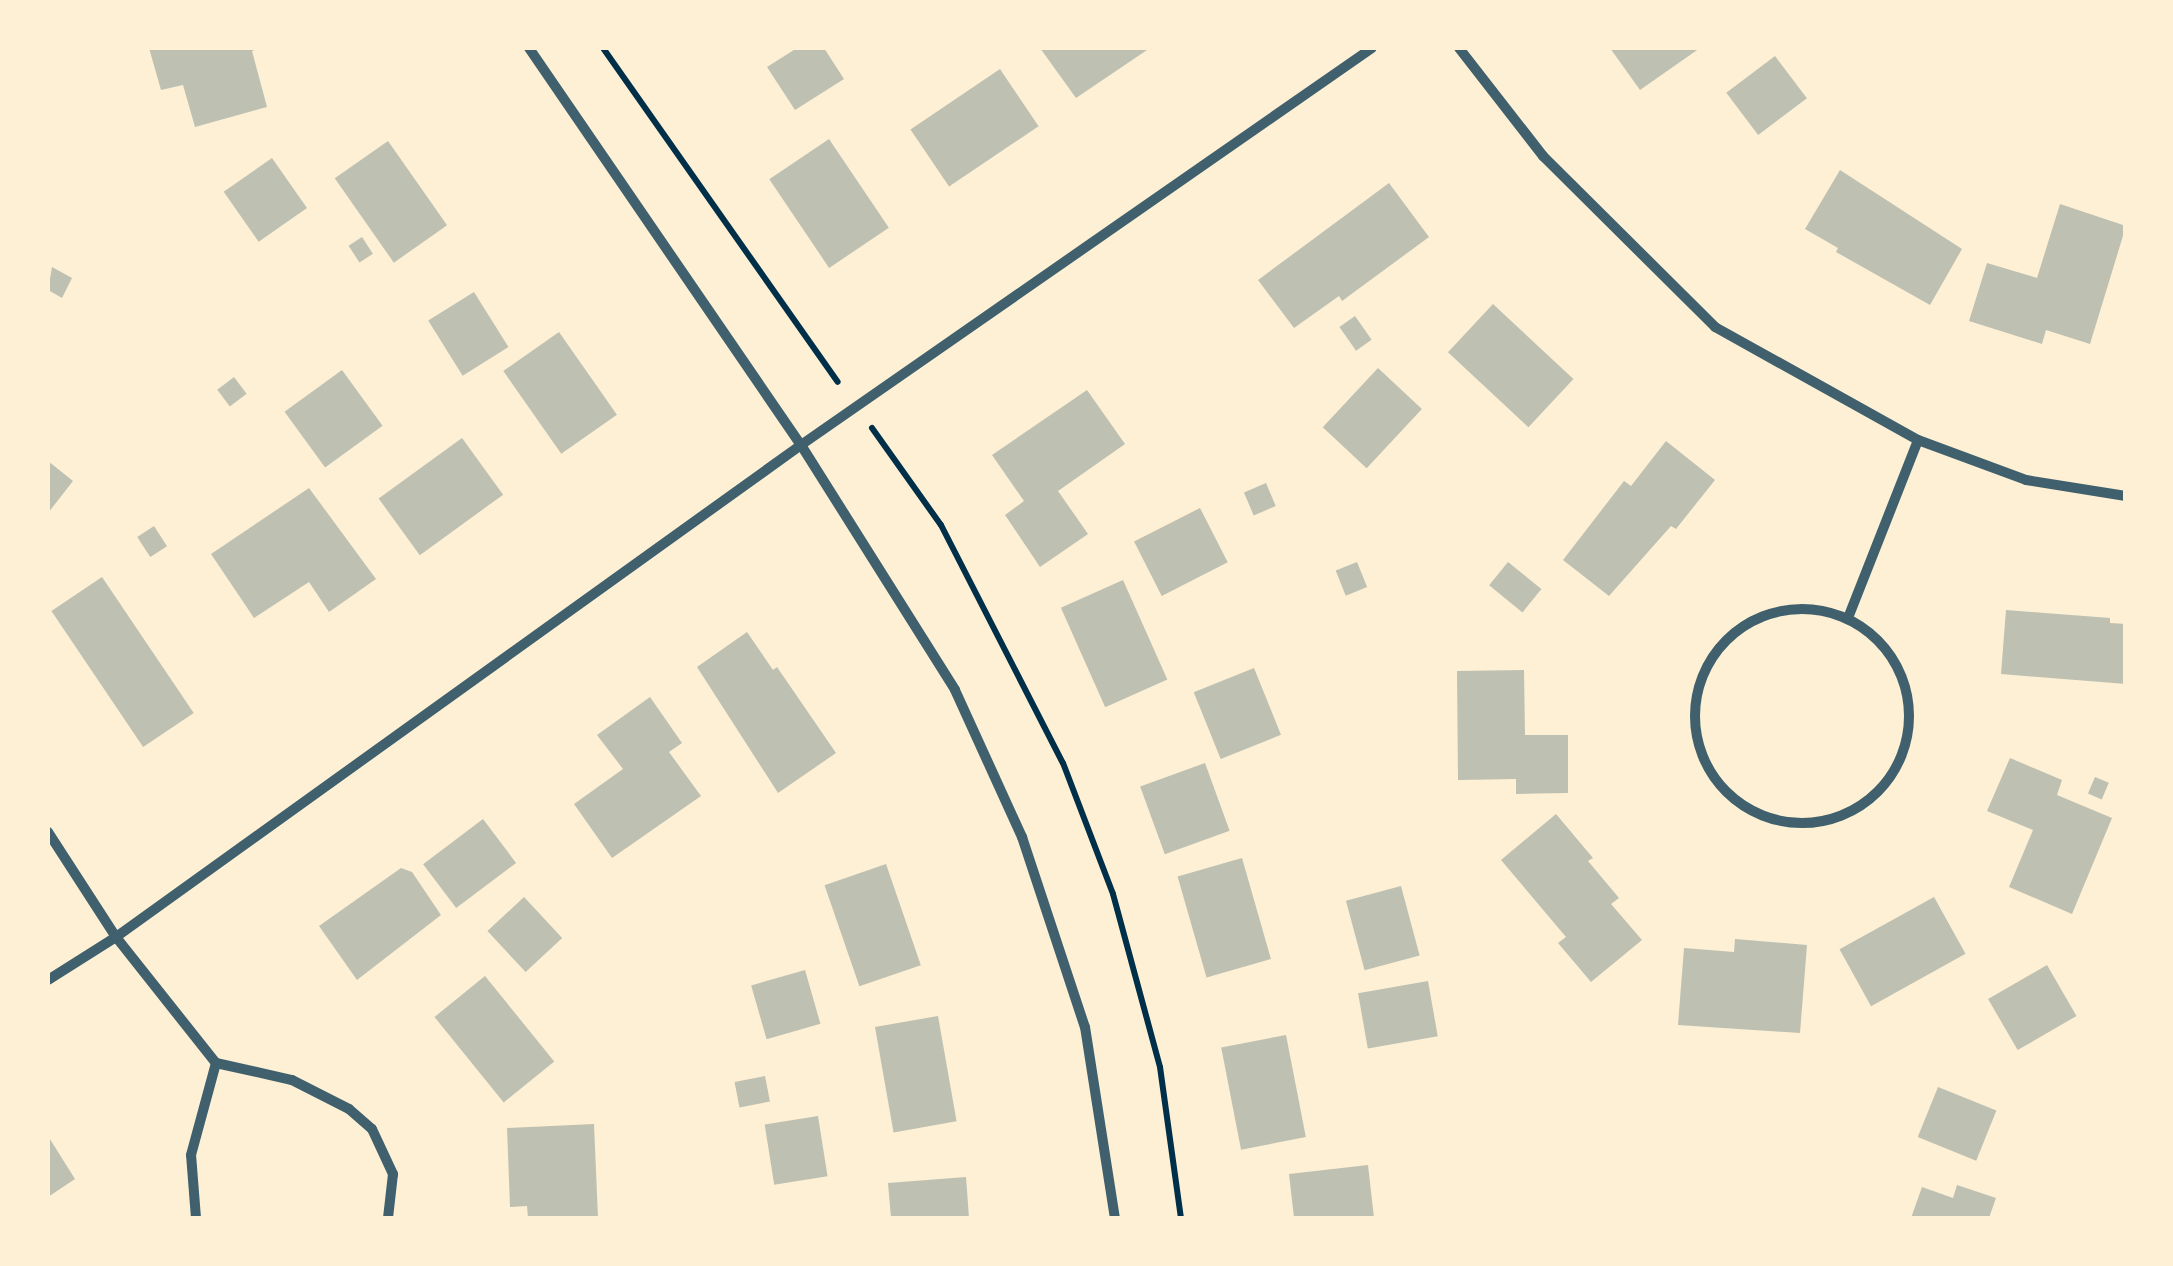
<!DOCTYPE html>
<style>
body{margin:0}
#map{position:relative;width:2173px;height:1266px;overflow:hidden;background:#fdf0d5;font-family:"Alegreya Sans",sans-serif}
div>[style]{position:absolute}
.building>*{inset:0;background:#bec0b2;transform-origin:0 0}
.path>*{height:6px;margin:-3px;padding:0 3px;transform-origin:3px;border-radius:3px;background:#003049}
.minor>*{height:10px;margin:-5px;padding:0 5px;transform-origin:5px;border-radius:5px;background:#3f606c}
.minor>.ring{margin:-5px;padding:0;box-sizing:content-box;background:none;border:10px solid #3f606c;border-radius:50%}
span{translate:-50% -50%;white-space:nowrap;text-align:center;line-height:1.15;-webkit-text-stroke:8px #fdf0d5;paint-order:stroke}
.frame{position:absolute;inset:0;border:50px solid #fdf0d5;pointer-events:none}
</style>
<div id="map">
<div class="building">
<i style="clip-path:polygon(149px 48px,260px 48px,252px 51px,267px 107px,195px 127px,183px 85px,161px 90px)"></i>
<i style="clip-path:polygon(797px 48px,824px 48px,844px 79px,795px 110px,767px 67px)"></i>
<i style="clip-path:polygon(1040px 48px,1150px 48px,1076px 98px)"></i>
<i style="clip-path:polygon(1610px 48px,1700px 48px,1640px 90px)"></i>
<i style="left:1775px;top:56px;width:53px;height:61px;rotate:53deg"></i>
<i style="left:1000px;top:69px;width:69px;height:108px;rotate:56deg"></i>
<i style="left:829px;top:139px;width:107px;height:72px;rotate:56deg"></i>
<i style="left:388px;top:141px;width:103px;height:65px;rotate:55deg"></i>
<i style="left:272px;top:158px;width:61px;height:59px;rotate:55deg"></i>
<i style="clip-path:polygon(1840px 170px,1962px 249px,1930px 305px,1836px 252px,1838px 248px,1805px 229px)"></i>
<i style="clip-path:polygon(1389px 183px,1429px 237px,1342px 301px,1339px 296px,1294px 328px,1258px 280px)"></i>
<i style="clip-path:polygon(2060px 204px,2126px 226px,2090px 344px,2046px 330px,2042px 344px,1969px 321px,1987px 263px,2037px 278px)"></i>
<i style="left:362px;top:237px;width:20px;height:16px;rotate:57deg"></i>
<i style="clip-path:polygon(52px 267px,72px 278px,62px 298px,48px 290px)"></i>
<i style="left:474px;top:292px;width:65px;height:54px;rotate:58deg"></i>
<i style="left:1493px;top:304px;width:110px;height:66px;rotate:43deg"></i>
<i style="left:1355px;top:316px;width:29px;height:19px;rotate:55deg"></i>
<i style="left:559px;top:332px;width:101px;height:68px;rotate:55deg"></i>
<i style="left:1378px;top:368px;width:60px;height:81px;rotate:43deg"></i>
<i style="left:342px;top:370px;width:69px;height:71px;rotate:54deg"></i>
<i style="left:234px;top:377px;width:21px;height:21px;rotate:53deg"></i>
<i style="clip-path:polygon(1087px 390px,1125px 444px,1058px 491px,1088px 534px,1040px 567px,1005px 515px,1024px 501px,992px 455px)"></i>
<i style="left:462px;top:438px;width:70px;height:103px;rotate:54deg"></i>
<i style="clip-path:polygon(1666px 441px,1715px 480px,1676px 529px,1671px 526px,1609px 596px,1563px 560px,1624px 481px,1631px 486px)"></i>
<i style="clip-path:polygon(48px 461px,73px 481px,48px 513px)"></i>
<i style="left:1266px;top:483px;width:25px;height:24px;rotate:67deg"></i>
<i style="clip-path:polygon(309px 488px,376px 579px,329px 612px,309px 582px,254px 618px,211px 554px)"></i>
<i style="left:1200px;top:508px;width:61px;height:74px;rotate:63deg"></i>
<i style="left:154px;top:526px;width:24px;height:20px;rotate:57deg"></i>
<i style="left:1357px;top:562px;width:27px;height:23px;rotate:68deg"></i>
<i style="left:1508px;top:562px;width:43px;height:30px;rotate:39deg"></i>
<i style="left:102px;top:577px;width:164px;height:61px;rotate:56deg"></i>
<i style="left:1123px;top:580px;width:109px;height:68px;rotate:66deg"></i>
<i style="clip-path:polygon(2006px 610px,2110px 618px,2110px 623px,2126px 624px,2126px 684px,2001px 674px)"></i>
<i style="clip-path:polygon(747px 632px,773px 670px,777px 667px,836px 753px,778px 793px,697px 667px)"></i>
<i style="left:1254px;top:668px;width:72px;height:65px;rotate:68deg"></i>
<i style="clip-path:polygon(1524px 670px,1525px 735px,1568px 735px,1568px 793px,1516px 794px,1516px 779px,1458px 780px,1457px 671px)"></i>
<i style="clip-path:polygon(650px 697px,682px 743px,669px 752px,701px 796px,612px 858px,574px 804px,623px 769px,597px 735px)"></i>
<i style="clip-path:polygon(2010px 758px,2062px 780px,2057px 795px,2112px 818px,2072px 914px,2009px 887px,2033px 830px,1987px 811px)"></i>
<i style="left:1205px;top:763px;width:72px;height:69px;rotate:70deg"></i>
<i style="left:2095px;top:777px;width:15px;height:18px;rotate:23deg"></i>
<i style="clip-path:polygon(1556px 814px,1593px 858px,1588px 861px,1619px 898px,1611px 904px,1642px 940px,1591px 982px,1558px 943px,1566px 937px,1501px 860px)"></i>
<i style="left:483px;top:819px;width:55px;height:75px;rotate:53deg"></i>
<i style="left:1242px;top:858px;width:105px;height:67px;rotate:74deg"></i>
<i style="left:886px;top:864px;width:107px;height:65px;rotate:71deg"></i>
<i style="clip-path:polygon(401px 868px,412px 872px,441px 915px,357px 980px,319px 926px)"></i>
<i style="left:1401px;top:886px;width:72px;height:57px;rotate:75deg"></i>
<i style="left:524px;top:897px;width:56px;height:50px;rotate:47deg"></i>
<i style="left:1934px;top:897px;width:65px;height:108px;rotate:61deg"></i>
<i style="clip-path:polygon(1735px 939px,1807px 945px,1800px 1033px,1678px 1025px,1684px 948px,1734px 952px)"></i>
<i style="left:2047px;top:965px;width:59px;height:68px;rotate:60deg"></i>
<i style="left:805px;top:970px;width:56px;height:56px;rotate:74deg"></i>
<i style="left:485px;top:976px;width:110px;height:65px;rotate:51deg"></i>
<i style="left:1428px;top:981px;width:56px;height:71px;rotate:80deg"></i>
<i style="left:938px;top:1016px;width:107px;height:64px;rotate:80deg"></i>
<i style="left:1286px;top:1035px;width:104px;height:66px;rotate:79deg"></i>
<i style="left:765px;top:1076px;width:26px;height:31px;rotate:79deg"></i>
<i style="left:1938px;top:1087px;width:63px;height:54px;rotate:22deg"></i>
<i style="left:818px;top:1116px;width:61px;height:54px;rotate:81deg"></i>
<i style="clip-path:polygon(594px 1124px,598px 1218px,528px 1218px,527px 1206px,510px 1207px,507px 1128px)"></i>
<i style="clip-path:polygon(48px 1136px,75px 1179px,48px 1197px)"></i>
<i style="clip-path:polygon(1368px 1165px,1374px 1218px,1294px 1218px,1289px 1174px)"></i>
<i style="clip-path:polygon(966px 1177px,969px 1218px,891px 1218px,888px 1183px)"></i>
<i style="clip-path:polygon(1957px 1185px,1996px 1198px,1989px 1218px,1911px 1218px,1922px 1187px,1953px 1198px)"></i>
</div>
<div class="path">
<i style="left:603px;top:48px;width:408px;rotate:54.9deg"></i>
<i style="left:872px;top:428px;width:119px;rotate:54.6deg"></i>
<i style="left:941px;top:525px;width:267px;rotate:62.9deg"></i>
<i style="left:1063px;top:763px;width:140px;rotate:69.1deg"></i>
<i style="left:1113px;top:894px;width:179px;rotate:74.8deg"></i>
<i style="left:1160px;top:1067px;width:152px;rotate:82.1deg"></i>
</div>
<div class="minor">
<i style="left:529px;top:48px;width:481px;rotate:55.6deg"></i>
<i style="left:801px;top:445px;width:289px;rotate:57.8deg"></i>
<i style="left:955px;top:690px;width:162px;rotate:65.5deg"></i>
<i style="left:1022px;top:837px;width:200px;rotate:71.7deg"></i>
<i style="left:1085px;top:1027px;width:193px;rotate:81.1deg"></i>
<i style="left:1459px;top:48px;width:137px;rotate:52.1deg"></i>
<i style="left:1543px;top:156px;width:243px;rotate:44.8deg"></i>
<i style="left:1715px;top:327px;width:232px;rotate:29.1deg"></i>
<i style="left:1918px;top:440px;width:115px;rotate:20.3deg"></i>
<i style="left:2026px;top:480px;width:101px;rotate:9.1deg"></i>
<i class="ring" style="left:1695px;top:609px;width:204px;height:204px"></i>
<i style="left:1848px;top:618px;width:191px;rotate:-68.5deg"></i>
<i style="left:48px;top:832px;width:125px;rotate:57.1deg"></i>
<i style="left:116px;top:937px;width:161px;rotate:51.6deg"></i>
<i style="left:216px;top:1063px;width:78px;rotate:12.6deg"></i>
<i style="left:292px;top:1080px;width:64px;rotate:27deg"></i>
<i style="left:349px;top:1109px;width:30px;rotate:41deg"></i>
<i style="left:372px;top:1129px;width:50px;rotate:65deg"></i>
<i style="left:393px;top:1174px;width:44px;rotate:96.5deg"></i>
<i style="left:48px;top:980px;width:80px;rotate:-32.3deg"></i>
<i style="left:116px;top:937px;width:843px;rotate:-35.69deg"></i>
<i style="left:801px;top:445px;width:695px;rotate:-34.81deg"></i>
<i style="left:196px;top:1218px;width:63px;rotate:-94.5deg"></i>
<i style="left:191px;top:1155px;width:95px;rotate:-74.8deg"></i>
</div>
<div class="frame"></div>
</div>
